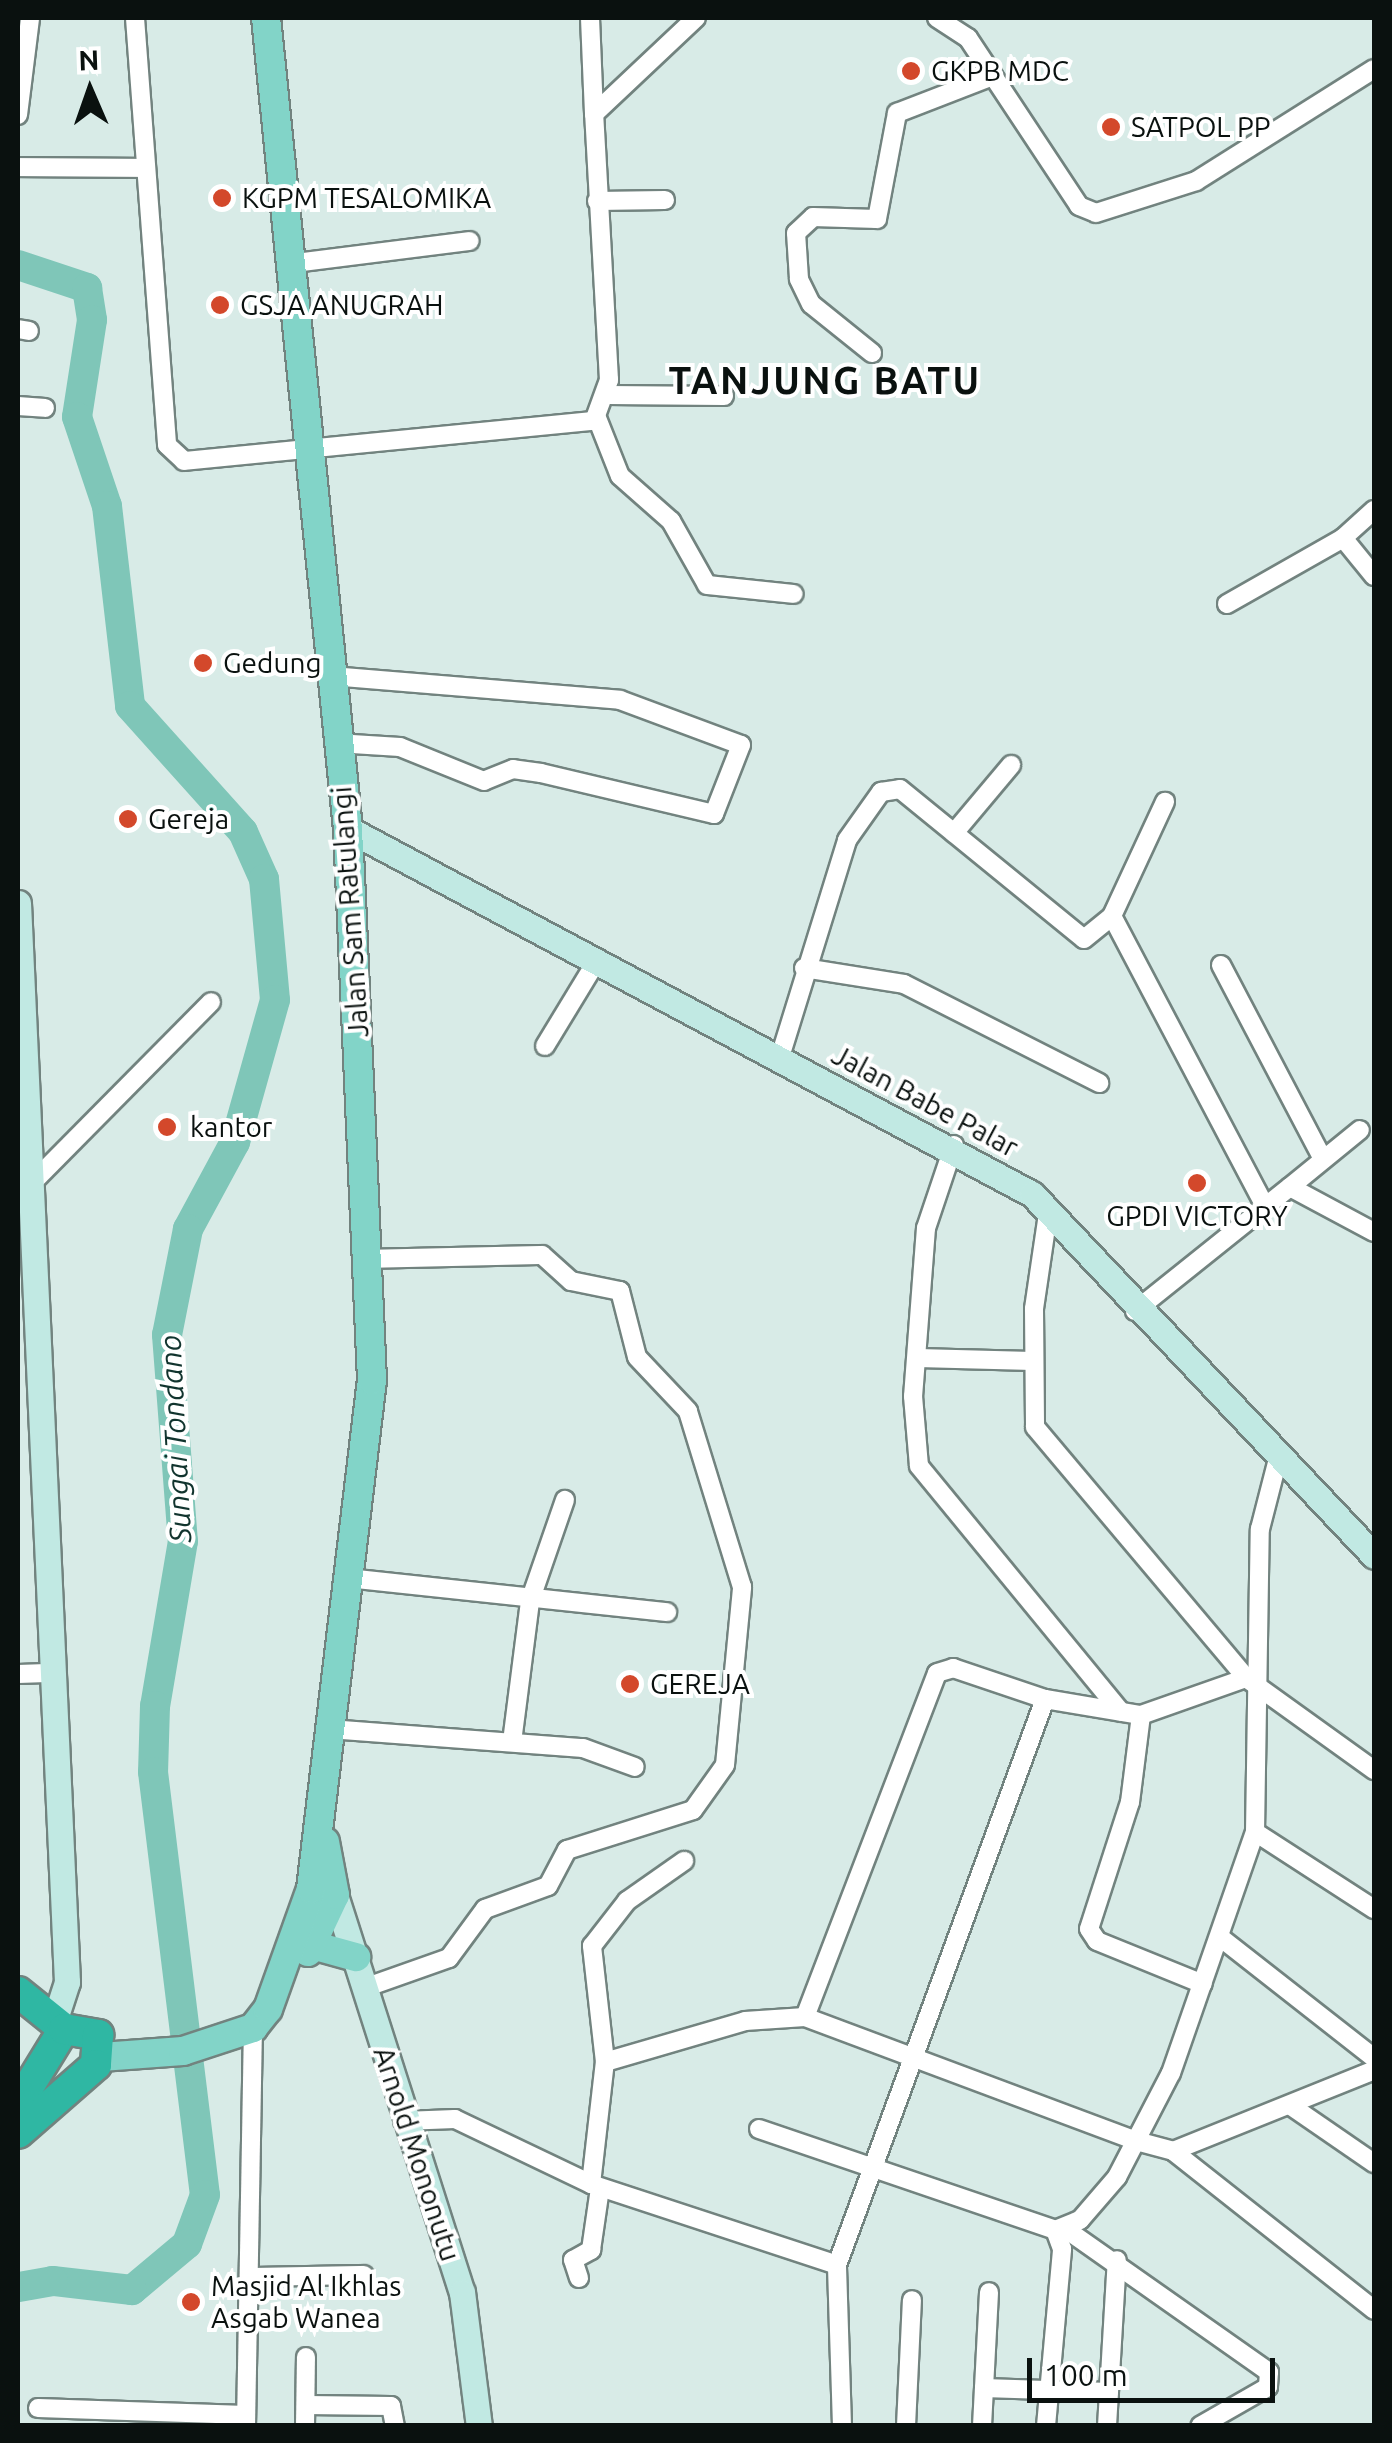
<!DOCTYPE html>
<style>
body{margin:0}
#map{position:relative;width:1392px;height:2443px;overflow:hidden;background:#d8ebe7;font-family:Ubuntu,sans-serif}
div>[style]{position:absolute}
.river>*{height:30px;margin:-15px;padding:0 15px;transform-origin:15px;border-radius:15px;background:#7fc6b8}
.roads{filter:drop-shadow(2px 0 #72837f) drop-shadow(-2px 0 #72837f) drop-shadow(0 2px #72837f) drop-shadow(0 -2px #72837f)}
.street>*{height:18px;margin:-9px;padding:0 9px;transform-origin:9px;border-radius:9px;background:#fff}
.secondary>*{height:25px;margin:-12.5px;padding:0 12.5px;transform-origin:12.5px;border-radius:12.5px;background:#c1e9e3}
.primary>*{height:28px;margin:-14px;padding:0 14px;transform-origin:14px;border-radius:14px;background:#82d4c8}
.highway>*{height:30px;margin:-15px;padding:0 15px;transform-origin:15px;border-radius:15px;background:#2fb7a3}
.dots>*{width:28px;height:28px;translate:-50% -50%;box-sizing:border-box;border:5px solid #fff;border-radius:50%}
span{translate:-50% -50%;white-space:nowrap;text-align:center;line-height:1.15;-webkit-text-stroke:8px #fff;paint-order:stroke}
.poi-label{font-size:28px;color:#0a110f}
.left{translate:0 -50%;text-align:left}
.street-label{font-size:28px;color:#0a110f}
.water-label{font-size:30px;color:#11342e;font-style:italic}
.district-label{font-size:38px;color:#0a110f;font-weight:700;letter-spacing:2.5px}
.frame{position:absolute;inset:0;border:20px solid #0a110f;pointer-events:none}
.north{position:absolute;left:40px;top:40px;width:100px;height:100px;-webkit-text-stroke:8px #fff;paint-order:stroke;rotate:358deg;font-size:28px;font-weight:700;line-height:40px;text-align:center;color:#0a110f}
.north::after{content:'';display:block;margin:auto;width:35px;height:45px;background:#0a110f;clip-path:polygon(50% 0,100% 100%,50% 72%,0 100%)}
.scale{position:absolute;left:1027px;top:2358px;width:248px;height:45px;box-sizing:border-box;border:5px solid #0a110f;border-top:0;padding-left:12px;font-size:30px;line-height:35px;white-space:nowrap;color:#0a110f;-webkit-text-stroke:8px #fff;paint-order:stroke}
</style>
<div id="map">
<div class="river">
<i style="left:18px;top:265px;width:73px;rotate:18.4deg"></i>
<i style="left:87px;top:288px;width:32px;rotate:81deg"></i>
<i style="left:92px;top:320px;width:98px;rotate:98.8deg"></i>
<i style="left:77px;top:417px;width:94px;rotate:71.4deg"></i>
<i style="left:107px;top:506px;width:201px;rotate:83.4deg"></i>
<i style="left:130px;top:706px;width:169px;rotate:48.1deg"></i>
<i style="left:243px;top:832px;width:51px;rotate:65.9deg"></i>
<i style="left:264px;top:879px;width:121px;rotate:84.8deg"></i>
<i style="left:275px;top:1000px;width:148px;rotate:105.7deg"></i>
<i style="left:235px;top:1142px;width:99px;rotate:118.4deg"></i>
<i style="left:188px;top:1229px;width:108px;rotate:101.2deg"></i>
<i style="left:167px;top:1335px;width:207px;rotate:85.6deg"></i>
<i style="left:183px;top:1541px;width:167px;rotate:99.6deg"></i>
<i style="left:155px;top:1706px;width:66px;rotate:91.7deg"></i>
<i style="left:153px;top:1772px;width:426px;rotate:83deg"></i>
<i style="left:205px;top:2195px;width:52px;rotate:110.2deg"></i>
<i style="left:187px;top:2244px;width:72px;rotate:140.1deg"></i>
<i style="left:132px;top:2290px;width:80px;rotate:-173.5deg"></i>
<i style="left:53px;top:2281px;width:36px;rotate:170deg"></i>
</div>
<div class="roads">
<div class="street">
<i style="left:135px;top:18px;width:428px;rotate:85.7deg"></i>
<i style="left:167px;top:445px;width:23px;rotate:43deg"></i>
<i style="left:184px;top:461px;width:412px;rotate:-5.6deg"></i>
<i style="left:594px;top:421px;width:44px;rotate:-69.9deg"></i>
<i style="left:609px;top:380px;width:266px;rotate:-93.2deg"></i>
<i style="left:594px;top:114px;width:140px;rotate:-43.3deg"></i>
<i style="left:590px;top:18px;width:96px;rotate:87.6deg"></i>
<i style="left:937px;top:18px;width:37px;rotate:33deg"></i>
<i style="left:968px;top:38px;width:201px;rotate:56.5deg"></i>
<i style="left:1079px;top:206px;width:18px;rotate:22deg"></i>
<i style="left:1096px;top:213px;width:105px;rotate:-17.7deg"></i>
<i style="left:1196px;top:181px;width:210px;rotate:-32.2deg"></i>
<i style="left:18px;top:115px;width:98px;rotate:-82.9deg"></i>
<i style="left:18px;top:167px;width:128px;rotate:0.4deg"></i>
<i style="left:597px;top:201px;width:68px;rotate:-0.8deg"></i>
<i style="left:287px;top:264px;width:184px;rotate:-7.2deg"></i>
<i style="left:18px;top:329px;width:11px;rotate:10deg"></i>
<i style="left:872px;top:353px;width:78px;rotate:-141.2deg"></i>
<i style="left:811px;top:304px;width:28px;rotate:-116deg"></i>
<i style="left:799px;top:279px;width:46px;rotate:-93.7deg"></i>
<i style="left:796px;top:233px;width:23px;rotate:-43deg"></i>
<i style="left:813px;top:217px;width:64px;rotate:1.8deg"></i>
<i style="left:877px;top:219px;width:108px;rotate:-79.3deg"></i>
<i style="left:897px;top:113px;width:103px;rotate:-21.1deg"></i>
<i style="left:608px;top:395px;width:116px;rotate:0.5deg"></i>
<i style="left:18px;top:406px;width:27px;rotate:4deg"></i>
<i style="left:597px;top:418px;width:62px;rotate:68.4deg"></i>
<i style="left:620px;top:476px;width:68px;rotate:41.4deg"></i>
<i style="left:671px;top:521px;width:73px;rotate:60.6deg"></i>
<i style="left:707px;top:585px;width:87px;rotate:5.9deg"></i>
<i style="left:1374px;top:510px;width:42px;rotate:137.9deg"></i>
<i style="left:1343px;top:538px;width:49px;rotate:50.8deg"></i>
<i style="left:1227px;top:604px;width:133px;rotate:-29.6deg"></i>
<i style="left:331px;top:676px;width:290px;rotate:4.7deg"></i>
<i style="left:620px;top:700px;width:129px;rotate:20.4deg"></i>
<i style="left:741px;top:745px;width:74px;rotate:111.4deg"></i>
<i style="left:714px;top:814px;width:178px;rotate:-166.7deg"></i>
<i style="left:541px;top:773px;width:28px;rotate:-172deg"></i>
<i style="left:513px;top:769px;width:31px;rotate:158deg"></i>
<i style="left:484px;top:781px;width:91px;rotate:-158deg"></i>
<i style="left:400px;top:747px;width:64px;rotate:-176.4deg"></i>
<i style="left:954px;top:833px;width:89px;rotate:-50deg"></i>
<i style="left:1112px;top:916px;width:324px;rotate:62.2deg"></i>
<i style="left:1221px;top:965px;width:219px;rotate:62.3deg"></i>
<i style="left:804px;top:968px;width:101px;rotate:9.1deg"></i>
<i style="left:904px;top:984px;width:219px;rotate:26.9deg"></i>
<i style="left:545px;top:1046px;width:102px;rotate:-58.7deg"></i>
<i style="left:780px;top:1057px;width:227px;rotate:-72.8deg"></i>
<i style="left:847px;top:840px;width:59px;rotate:-54.7deg"></i>
<i style="left:881px;top:792px;width:19px;rotate:-9deg"></i>
<i style="left:900px;top:789px;width:237px;rotate:39.2deg"></i>
<i style="left:1084px;top:939px;width:36px;rotate:-39deg"></i>
<i style="left:1112px;top:916px;width:126px;rotate:-65.1deg"></i>
<i style="left:954px;top:1145px;width:88px;rotate:108.6deg"></i>
<i style="left:926px;top:1228px;width:169px;rotate:94.4deg"></i>
<i style="left:913px;top:1396px;width:70px;rotate:85.1deg"></i>
<i style="left:919px;top:1466px;width:318px;rotate:50.6deg"></i>
<i style="left:33px;top:1182px;width:253px;rotate:-45.3deg"></i>
<i style="left:1290px;top:1187px;width:90px;rotate:-39.2deg"></i>
<i style="left:1049px;top:1207px;width:103px;rotate:98.4deg"></i>
<i style="left:1034px;top:1309px;width:118px;rotate:89.5deg"></i>
<i style="left:1035px;top:1427px;width:328px;rotate:49.9deg"></i>
<i style="left:1246px;top:1678px;width:158px;rotate:35.7deg"></i>
<i style="left:1135px;top:1311px;width:198px;rotate:-38.7deg"></i>
<i style="left:1290px;top:1187px;width:95px;rotate:28.2deg"></i>
<i style="left:917px;top:1358px;width:116px;rotate:1.5deg"></i>
<i style="left:347px;top:1578px;width:322px;rotate:6.1deg"></i>
<i style="left:18px;top:1674px;width:36px;rotate:-2deg"></i>
<i style="left:1141px;top:1715px;width:88px;rotate:97.2deg"></i>
<i style="left:1130px;top:1802px;width:133px;rotate:107.9deg"></i>
<i style="left:1089px;top:1929px;width:14px;rotate:56deg"></i>
<i style="left:1097px;top:1941px;width:114px;rotate:22.1deg"></i>
<i style="left:329px;top:1729px;width:255px;rotate:4.3deg"></i>
<i style="left:583px;top:1748px;width:55px;rotate:20.1deg"></i>
<i style="left:512px;top:1742px;width:142px;rotate:-82.7deg"></i>
<i style="left:530px;top:1601px;width:107px;rotate:-70.9deg"></i>
<i style="left:1255px;top:1832px;width:142px;rotate:32.9deg"></i>
<i style="left:1221px;top:1938px;width:194px;rotate:38.1deg"></i>
<i style="left:367px;top:1987px;width:87px;rotate:-19.5deg"></i>
<i style="left:449px;top:1958px;width:61px;rotate:-53.7deg"></i>
<i style="left:485px;top:1909px;width:67px;rotate:-20.1deg"></i>
<i style="left:548px;top:1886px;width:41px;rotate:-62.2deg"></i>
<i style="left:567px;top:1850px;width:132px;rotate:-17.6deg"></i>
<i style="left:693px;top:1810px;width:55px;rotate:-54.6deg"></i>
<i style="left:725px;top:1765px;width:179px;rotate:-84.5deg"></i>
<i style="left:742px;top:1587px;width:184px;rotate:-107.1deg"></i>
<i style="left:688px;top:1411px;width:74px;rotate:-133.4deg"></i>
<i style="left:637px;top:1357px;width:68px;rotate:-104.4deg"></i>
<i style="left:620px;top:1291px;width:50px;rotate:-168.5deg"></i>
<i style="left:571px;top:1281px;width:39px;rotate:-138deg"></i>
<i style="left:542px;top:1255px;width:170px;rotate:178.7deg"></i>
<i style="left:805px;top:2017px;width:368px;rotate:-69deg"></i>
<i style="left:937px;top:1673px;width:17px;rotate:-17deg"></i>
<i style="left:953px;top:1668px;width:97px;rotate:18.6deg"></i>
<i style="left:1045px;top:1699px;width:97px;rotate:9.5deg"></i>
<i style="left:1141px;top:1715px;width:111px;rotate:-19.4deg"></i>
<i style="left:605px;top:2062px;width:146px;rotate:-16.3deg"></i>
<i style="left:745px;top:2021px;width:60px;rotate:-3.8deg"></i>
<i style="left:805px;top:2017px;width:351px;rotate:20.5deg"></i>
<i style="left:1291px;top:2106px;width:101px;rotate:34.5deg"></i>
<i style="left:403px;top:2121px;width:52px;rotate:-2.2deg"></i>
<i style="left:455px;top:2119px;width:151px;rotate:25.5deg"></i>
<i style="left:591px;top:2184px;width:259px;rotate:18.2deg"></i>
<i style="left:759px;top:2129px;width:313px;rotate:18.8deg"></i>
<i style="left:1055px;top:2230px;width:27px;rotate:-22deg"></i>
<i style="left:1080px;top:2220px;width:57px;rotate:-49.3deg"></i>
<i style="left:1117px;top:2177px;width:117px;rotate:-62.6deg"></i>
<i style="left:1171px;top:2073px;width:255px;rotate:-70.8deg"></i>
<i style="left:1255px;top:1832px;width:303px;rotate:-89.1deg"></i>
<i style="left:1260px;top:1529px;width:72px;rotate:-75.6deg"></i>
<i style="left:1140px;top:2142px;width:34px;rotate:15deg"></i>
<i style="left:1173px;top:2151px;width:217px;rotate:-21.9deg"></i>
<i style="left:1173px;top:2151px;width:256px;rotate:38.3deg"></i>
<i style="left:591px;top:2184px;width:123px;rotate:-83.5deg"></i>
<i style="left:605px;top:2062px;width:117px;rotate:-96.4deg"></i>
<i style="left:592px;top:1946px;width:57px;rotate:-52.1deg"></i>
<i style="left:627px;top:1901px;width:70px;rotate:-35.1deg"></i>
<i style="left:1067px;top:2230px;width:247px;rotate:35.1deg"></i>
<i style="left:1269px;top:2372px;width:15px;rotate:94deg"></i>
<i style="left:1268px;top:2387px;width:78px;rotate:150.2deg"></i>
<i style="left:249px;top:2277px;width:115px;rotate:-1deg"></i>
<i style="left:579px;top:2278px;width:19px;rotate:-108deg"></i>
<i style="left:573px;top:2260px;width:21px;rotate:-29deg"></i>
<i style="left:591px;top:2250px;width:63px;rotate:-81.7deg"></i>
<i style="left:984px;top:2388px;width:125px;rotate:1.8deg"></i>
<i style="left:306px;top:2405px;width:85px;rotate:0.7deg"></i>
<i style="left:391px;top:2406px;width:20px;rotate:79deg"></i>
<i style="left:38px;top:2408px;width:208px;rotate:1.9deg"></i>
<i style="left:246px;top:2426px;width:398px;rotate:-89deg"></i>
<i style="left:305px;top:2426px;width:69px;rotate:-89.2deg"></i>
<i style="left:842px;top:2426px;width:161px;rotate:-91.8deg"></i>
<i style="left:837px;top:2265px;width:603px;rotate:-69.82deg"></i>
<i style="left:906px;top:2426px;width:126px;rotate:-87.3deg"></i>
<i style="left:982px;top:2426px;width:134px;rotate:-87deg"></i>
<i style="left:1046px;top:2426px;width:178px;rotate:-84.8deg"></i>
<i style="left:1062px;top:2249px;width:20px;rotate:-110deg"></i>
<i style="left:1107px;top:2426px;width:166px;rotate:-86.6deg"></i>
</div>
<div class="secondary">
<i style="left:348px;top:829px;width:775px;rotate:28.09deg"></i>
<i style="left:1032px;top:1194px;width:498px;rotate:46.6deg"></i>
<i style="left:18px;top:903px;width:1080px;rotate:87.4deg"></i>
<i style="left:67px;top:1982px;width:36px;rotate:108deg"></i>
<i style="left:335px;top:1895px;width:417px;rotate:72.3deg"></i>
<i style="left:462px;top:2292px;width:135px;rotate:82.8deg"></i>
</div>
<div class="primary">
<i style="left:312px;top:1945px;width:46px;rotate:15.3deg"></i>
<i style="left:308px;top:1952px;width:63px;rotate:-64.7deg"></i>
<i style="left:335px;top:1895px;width:54px;rotate:-100.7deg"></i>
<i style="left:101px;top:2057px;width:82px;rotate:-4.2deg"></i>
<i style="left:183px;top:2051px;width:74px;rotate:-18.2deg"></i>
<i style="left:253px;top:2028px;width:24px;rotate:-52deg"></i>
<i style="left:268px;top:2009px;width:127px;rotate:-70.3deg"></i>
<i style="left:311px;top:1889px;width:513px;rotate:-83.17deg"></i>
<i style="left:372px;top:1380px;width:552px;rotate:-92.49deg"></i>
<i style="left:348px;top:829px;width:815px;rotate:-95.77deg"></i>
</div>
<div class="highway">
<i style="left:18px;top:1992px;width:59px;rotate:38.8deg"></i>
<i style="left:18px;top:2104px;width:88px;rotate:-58.5deg"></i>
<i style="left:64px;top:2029px;width:35px;rotate:10deg"></i>
<i style="left:98px;top:2035px;width:30px;rotate:94deg"></i>
<i style="left:96px;top:2065px;width:103px;rotate:138.9deg"></i>
</div>
</div>
<div class="dots">
<i style="left:911px;top:71px;background:#d3482b"></i>
<i style="left:1111px;top:127px;background:#d3482b"></i>
<i style="left:222px;top:198px;background:#d3482b"></i>
<i style="left:220px;top:305px;background:#d3482b"></i>
<i style="left:203px;top:663px;background:#d3482b"></i>
<i style="left:128px;top:819px;background:#d3482b"></i>
<i style="left:167px;top:1127px;background:#d3482b"></i>
<i style="left:1197px;top:1183px;background:#d3482b"></i>
<i style="left:630px;top:1684px;background:#d3482b"></i>
<i style="left:191px;top:2302px;background:#d3482b"></i>
</div>
<div class="poi-label">
<span class="left" style="left:931px;top:71px">GKPB MDC</span>
<span class="left" style="left:1131px;top:127px">SATPOL PP</span>
<span class="left" style="left:242px;top:198px">KGPM TESALOMIKA</span>
<span class="left" style="left:240px;top:305px">GSJA ANUGRAH</span>
<span class="left" style="left:223px;top:663px">Gedung</span>
<span class="left" style="left:148px;top:819px">Gereja</span>
<span class="left" style="left:190px;top:1127px">kantor</span>
<span style="left:1197px;top:1216px">GPDI VICTORY</span>
<span class="left" style="left:650px;top:1684px">GEREJA</span>
<span class="left" style="left:211px;top:2302px">Masjid Al Ikhlas<br>Asgab Wanea</span>
</div>
<div class="street-label">
<span style="left:350px;top:912px;rotate:-94deg">Jalan Sam Ratulangi</span>
<span style="left:925px;top:1101px;rotate:28deg">Jalan Babe Palar</span>
<span style="left:417px;top:2154px;rotate:72deg">Arnold Mononutu</span>
</div>
<div class="water-label">
<span style="left:175px;top:1439px;rotate:-93deg">Sungai Tondano</span>
</div>
<div class="district-label">
<span style="left:825px;top:381px">TANJUNG BATU</span>
</div>
<div class="frame"></div>
<div class="north">N</div>
<div class="scale">100 m</div>
</div>
